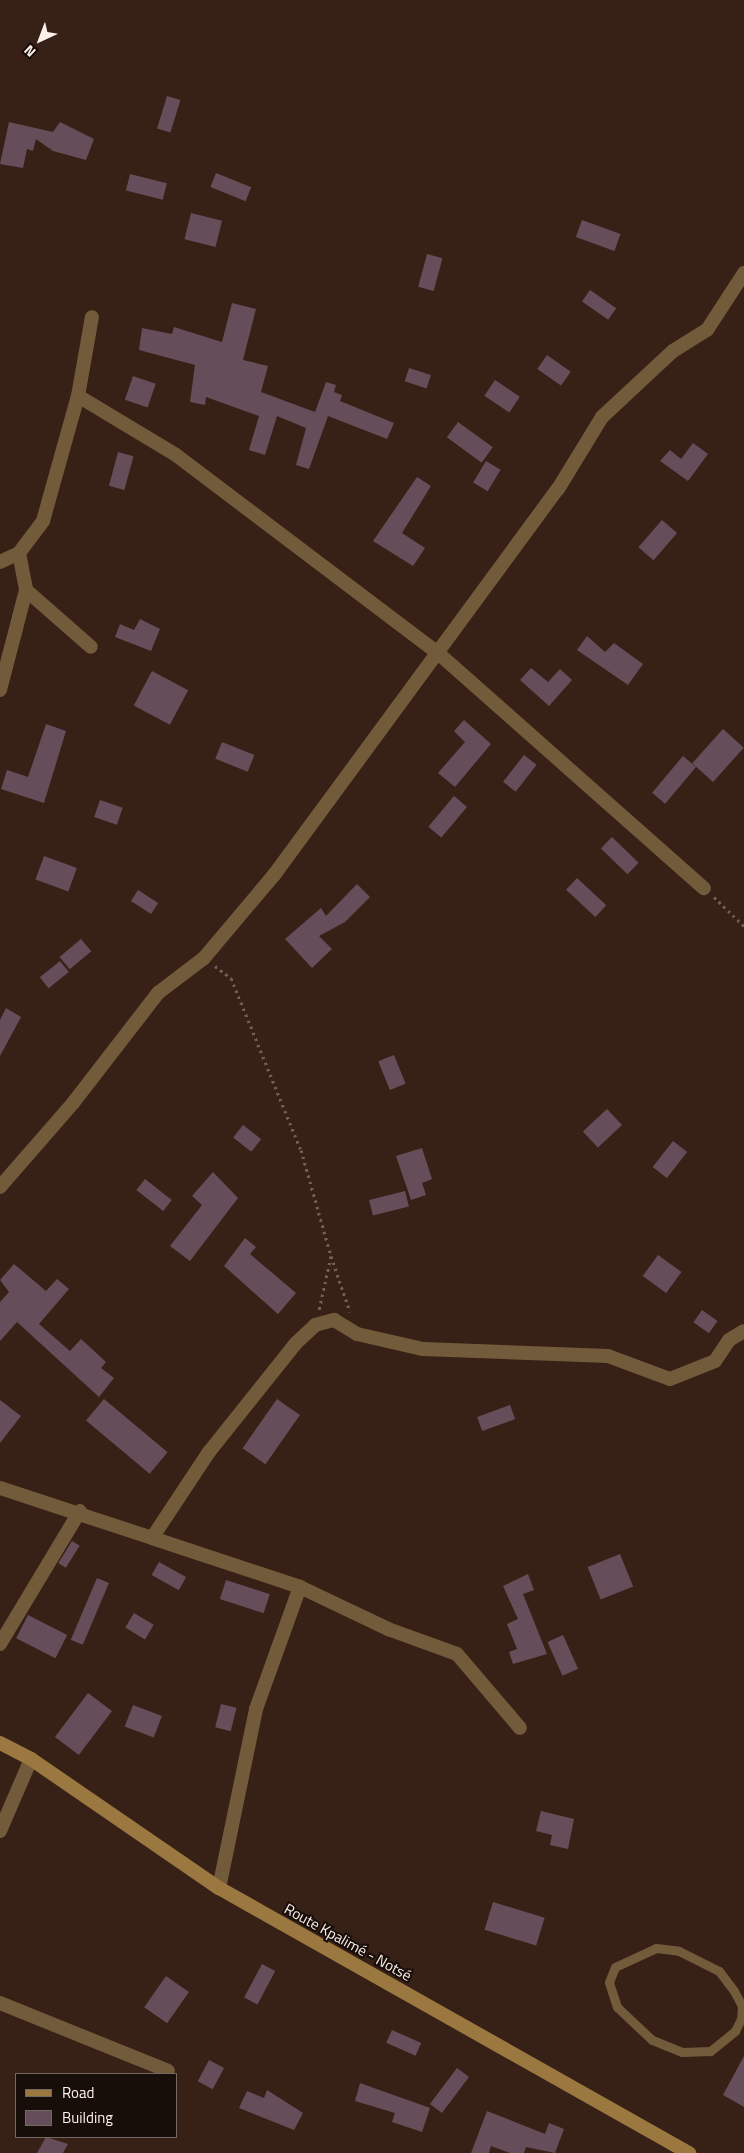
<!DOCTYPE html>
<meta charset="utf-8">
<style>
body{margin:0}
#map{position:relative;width:744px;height:2153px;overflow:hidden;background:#372117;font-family:"Titillium Web",sans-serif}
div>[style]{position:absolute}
.building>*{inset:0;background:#664d5a;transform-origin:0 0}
.path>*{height:3px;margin-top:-1.5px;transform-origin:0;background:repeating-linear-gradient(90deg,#735f57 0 2.5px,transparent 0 6.5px)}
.service>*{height:9px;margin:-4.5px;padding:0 4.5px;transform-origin:4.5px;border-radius:4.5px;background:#725b3a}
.minor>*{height:14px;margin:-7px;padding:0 7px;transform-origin:7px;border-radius:7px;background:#725b3a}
.secondary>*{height:14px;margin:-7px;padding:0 7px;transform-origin:7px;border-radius:7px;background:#9c7841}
span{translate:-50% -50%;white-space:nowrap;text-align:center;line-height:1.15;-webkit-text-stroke:4px #170d09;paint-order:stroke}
.street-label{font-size:15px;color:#fdf0eb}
.legend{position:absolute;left:15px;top:2073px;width:162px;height:65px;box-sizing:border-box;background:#170d09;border:1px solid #736863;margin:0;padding:6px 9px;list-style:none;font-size:15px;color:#fdf0eb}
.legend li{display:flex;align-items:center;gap:10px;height:25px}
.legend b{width:25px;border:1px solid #736863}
.north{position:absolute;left:15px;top:15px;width:50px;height:50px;-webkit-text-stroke:4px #170d09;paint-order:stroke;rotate:223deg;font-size:14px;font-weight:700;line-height:20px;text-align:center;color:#fdf0eb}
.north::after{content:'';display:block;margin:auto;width:18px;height:22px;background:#fdf0eb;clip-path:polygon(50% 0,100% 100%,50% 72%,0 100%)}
</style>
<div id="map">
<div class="building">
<i style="left:167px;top:96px;width:14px;height:34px;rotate:17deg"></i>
<i style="clip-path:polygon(9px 122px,53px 132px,60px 122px,94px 139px,86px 160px,53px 151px,36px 139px,33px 151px,27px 149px,23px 168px,0 164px)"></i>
<i style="left:216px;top:173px;width:38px;height:15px;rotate:22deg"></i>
<i style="left:130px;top:174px;width:38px;height:17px;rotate:14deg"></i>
<i style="left:191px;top:213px;width:32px;height:27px;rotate:14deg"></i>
<i style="left:582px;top:220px;width:41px;height:18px;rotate:20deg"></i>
<i style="left:427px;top:254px;width:16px;height:34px;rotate:15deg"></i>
<i style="left:590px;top:290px;width:32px;height:14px;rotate:35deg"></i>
<i style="clip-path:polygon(232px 303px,256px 309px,243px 360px,268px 366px,261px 392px,315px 412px,326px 382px,336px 385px,334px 392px,342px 395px,340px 401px,394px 423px,387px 439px,328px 416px,309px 469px,296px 465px,306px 428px,277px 416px,265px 455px,249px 450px,259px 416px,206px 397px,205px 405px,190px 402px,195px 365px,139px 350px,142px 328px,172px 334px,174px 327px,222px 342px)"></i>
<i style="left:547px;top:355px;width:29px;height:17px;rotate:35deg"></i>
<i style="left:409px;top:368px;width:23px;height:14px;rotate:18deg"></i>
<i style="left:133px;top:376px;width:24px;height:25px;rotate:19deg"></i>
<i style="left:495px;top:380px;width:30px;height:19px;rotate:34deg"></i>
<i style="left:458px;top:422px;width:43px;height:19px;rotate:36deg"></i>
<i style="clip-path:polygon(693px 443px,708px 454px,688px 481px,660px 461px,670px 450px,681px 459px)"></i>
<i style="left:118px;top:452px;width:16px;height:35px;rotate:15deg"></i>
<i style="left:486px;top:461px;width:17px;height:25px;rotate:31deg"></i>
<i style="clip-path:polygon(417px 477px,431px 486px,402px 533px,425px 548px,413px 566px,373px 541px)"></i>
<i style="left:662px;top:520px;width:20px;height:36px;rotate:41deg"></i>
<i style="clip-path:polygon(140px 619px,160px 629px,151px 651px,115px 637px,120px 624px,134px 630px)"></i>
<i style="clip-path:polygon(587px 636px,605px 652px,614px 643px,643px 664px,628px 685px,577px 650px)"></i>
<i style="clip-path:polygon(531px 668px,548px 682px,560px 669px,572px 680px,549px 706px,520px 680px)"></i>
<i style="left:152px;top:671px;width:41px;height:39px;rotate:28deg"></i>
<i style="clip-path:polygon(464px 720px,491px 744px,455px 787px,438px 773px,465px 742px,454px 731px)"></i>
<i style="clip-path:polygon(46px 724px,66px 731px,44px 803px,1px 789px,7px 770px,28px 777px)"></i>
<i style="left:723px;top:729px;width:28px;height:46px;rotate:42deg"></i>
<i style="left:222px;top:742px;width:35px;height:18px;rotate:22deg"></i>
<i style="left:524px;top:755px;width:16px;height:34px;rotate:38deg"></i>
<i style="left:683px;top:756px;width:17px;height:48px;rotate:40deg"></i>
<i style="left:454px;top:796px;width:17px;height:40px;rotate:40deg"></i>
<i style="left:100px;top:800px;width:24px;height:18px;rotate:19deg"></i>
<i style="left:612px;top:837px;width:37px;height:16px;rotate:44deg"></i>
<i style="left:44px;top:856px;width:35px;height:25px;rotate:20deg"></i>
<i style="left:577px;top:878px;width:40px;height:16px;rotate:43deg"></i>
<i style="clip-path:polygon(357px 884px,370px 897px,345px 922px,319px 936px,332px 949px,312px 968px,285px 939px,321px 908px,326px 916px)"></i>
<i style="left:138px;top:890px;width:24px;height:13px;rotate:33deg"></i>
<i style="left:81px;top:939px;width:16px;height:28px;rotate:50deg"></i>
<i style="left:60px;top:961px;width:14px;height:26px;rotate:51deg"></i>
<i style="clip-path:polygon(6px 1008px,21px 1017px,0 1056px,0 1020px)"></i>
<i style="left:394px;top:1055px;width:31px;height:17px;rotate:68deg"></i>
<i style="left:607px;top:1109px;width:22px;height:33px;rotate:47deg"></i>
<i style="left:243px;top:1125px;width:23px;height:16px;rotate:38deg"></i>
<i style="left:673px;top:1141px;width:18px;height:33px;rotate:38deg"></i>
<i style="clip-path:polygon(422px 1148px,432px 1179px,422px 1183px,426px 1195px,411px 1200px,396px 1156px)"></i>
<i style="clip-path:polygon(213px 1172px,238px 1198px,190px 1261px,170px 1246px,202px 1205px,192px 1196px)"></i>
<i style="left:145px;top:1179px;width:34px;height:14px;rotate:38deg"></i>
<i style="left:405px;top:1191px;width:16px;height:37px;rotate:76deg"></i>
<i style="clip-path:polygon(245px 1238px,256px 1247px,250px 1254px,296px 1293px,278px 1314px,224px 1266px)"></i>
<i style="left:658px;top:1255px;width:29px;height:26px;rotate:36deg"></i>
<i style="clip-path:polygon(14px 1264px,46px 1291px,57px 1279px,69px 1289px,39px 1324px,70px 1351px,81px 1339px,106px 1362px,101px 1368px,114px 1378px,99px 1397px,17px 1322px,0 1341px,0 1302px,9px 1292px,0 1280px)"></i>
<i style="left:702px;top:1310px;width:19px;height:15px;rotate:35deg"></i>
<i style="left:104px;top:1399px;width:83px;height:28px;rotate:40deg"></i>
<i style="left:277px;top:1399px;width:28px;height:60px;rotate:35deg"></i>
<i style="clip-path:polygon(0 1400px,21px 1416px,0 1443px)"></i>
<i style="left:510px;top:1405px;width:15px;height:35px;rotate:70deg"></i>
<i style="left:72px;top:1541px;width:9px;height:26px;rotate:32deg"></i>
<i style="left:620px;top:1554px;width:35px;height:35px;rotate:68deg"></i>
<i style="left:159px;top:1562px;width:31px;height:15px;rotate:29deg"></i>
<i style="clip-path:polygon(528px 1574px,534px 1590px,523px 1594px,547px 1654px,513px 1664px,509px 1652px,517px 1649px,507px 1624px,518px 1619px,503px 1586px)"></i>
<i style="left:97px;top:1578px;width:13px;height:67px;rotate:23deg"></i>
<i style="left:226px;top:1580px;width:46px;height:20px;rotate:18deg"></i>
<i style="left:134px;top:1613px;width:23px;height:17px;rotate:31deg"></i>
<i style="left:28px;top:1615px;width:44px;height:26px;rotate:27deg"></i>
<i style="left:563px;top:1635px;width:37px;height:17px;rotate:66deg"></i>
<i style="left:88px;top:1693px;width:30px;height:55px;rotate:37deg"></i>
<i style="left:221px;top:1704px;width:16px;height:24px;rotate:14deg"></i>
<i style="left:133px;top:1705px;width:31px;height:23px;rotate:21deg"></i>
<i style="clip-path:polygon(541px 1811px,574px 1819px,568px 1849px,550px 1845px,552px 1835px,536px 1831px)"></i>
<i style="left:493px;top:1902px;width:54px;height:29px;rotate:17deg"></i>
<i style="left:262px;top:1964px;width:15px;height:38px;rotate:28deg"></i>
<i style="left:166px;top:1976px;width:28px;height:38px;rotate:35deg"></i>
<i style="left:392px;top:2030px;width:32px;height:14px;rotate:24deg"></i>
<i style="clip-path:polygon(744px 2056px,744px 2107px,723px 2095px)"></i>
<i style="left:209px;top:2060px;width:17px;height:24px;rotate:28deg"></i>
<i style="left:457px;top:2068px;width:15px;height:45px;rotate:37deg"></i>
<i style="clip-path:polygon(360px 2083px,430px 2108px,422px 2132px,392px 2122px,395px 2113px,355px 2101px)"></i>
<i style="clip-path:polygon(267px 2090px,303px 2113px,294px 2130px,239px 2108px,247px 2091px,264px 2098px)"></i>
<i style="clip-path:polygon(487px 2111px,545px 2134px,549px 2123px,564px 2129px,555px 2153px,526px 2147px,524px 2153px,510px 2153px,491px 2146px,489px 2153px,471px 2153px)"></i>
<i style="clip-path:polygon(46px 2137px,68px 2144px,63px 2153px,37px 2153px)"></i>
</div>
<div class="path">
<i style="left:714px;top:897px;width:42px;rotate:44deg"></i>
<i style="left:215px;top:966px;width:20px;rotate:37deg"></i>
<i style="left:231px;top:978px;width:186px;rotate:67.9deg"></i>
<i style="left:301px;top:1150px;width:110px;rotate:74.2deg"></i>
<i style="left:331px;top:1256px;width:55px;rotate:102.5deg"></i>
<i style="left:331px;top:1256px;width:59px;rotate:71.3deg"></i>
</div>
<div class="service">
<i style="left:656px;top:1948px;width:23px;rotate:7deg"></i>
<i style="left:679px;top:1951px;width:45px;rotate:26.6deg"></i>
<i style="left:719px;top:1971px;width:25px;rotate:53deg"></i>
<i style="left:734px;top:1991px;width:17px;rotate:62deg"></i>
<i style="left:742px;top:2006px;width:13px;rotate:94deg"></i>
<i style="left:741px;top:2019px;width:13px;rotate:117deg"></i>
<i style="left:735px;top:2031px;width:32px;rotate:141deg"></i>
<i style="left:710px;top:2051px;width:28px;rotate:178deg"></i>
<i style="left:682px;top:2052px;width:32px;rotate:-158deg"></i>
<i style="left:652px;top:2040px;width:48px;rotate:-136.7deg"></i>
<i style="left:617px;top:2007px;width:26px;rotate:-108deg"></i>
<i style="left:609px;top:1982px;width:16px;rotate:-68deg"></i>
<i style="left:615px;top:1967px;width:45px;rotate:-24.9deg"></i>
</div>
<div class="minor">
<i style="left:78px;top:396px;width:114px;rotate:31deg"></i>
<i style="left:176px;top:455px;width:328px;rotate:37.1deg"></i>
<i style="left:438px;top:653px;width:355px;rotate:41.5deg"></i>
<i style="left:19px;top:553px;width:40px;rotate:-53deg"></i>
<i style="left:43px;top:521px;width:130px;rotate:-74.4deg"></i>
<i style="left:78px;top:396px;width:80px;rotate:-80deg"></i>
<i style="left:0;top:562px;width:21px;rotate:-25deg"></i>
<i style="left:19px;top:553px;width:38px;rotate:79deg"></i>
<i style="left:26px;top:590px;width:86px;rotate:41.2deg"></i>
<i style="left:0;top:690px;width:103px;rotate:-75.4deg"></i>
<i style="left:0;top:1187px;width:111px;rotate:-49deg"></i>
<i style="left:73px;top:1103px;width:139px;rotate:-52.3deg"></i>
<i style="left:158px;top:993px;width:58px;rotate:-37.3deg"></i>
<i style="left:204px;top:958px;width:109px;rotate:-49.9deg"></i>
<i style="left:274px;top:875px;width:479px;rotate:-53.7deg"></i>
<i style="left:558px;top:489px;width:84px;rotate:-58.6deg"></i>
<i style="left:602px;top:417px;width:97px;rotate:-42.9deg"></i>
<i style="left:673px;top:351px;width:40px;rotate:-32deg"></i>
<i style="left:707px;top:330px;width:68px;rotate:-57deg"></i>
<i style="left:0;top:1488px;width:160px;rotate:18.2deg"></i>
<i style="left:152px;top:1538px;width:103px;rotate:-56.5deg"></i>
<i style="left:209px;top:1452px;width:139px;rotate:-51.4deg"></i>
<i style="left:296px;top:1343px;width:26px;rotate:-43deg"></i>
<i style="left:315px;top:1325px;width:20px;rotate:-15deg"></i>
<i style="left:334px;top:1320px;width:27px;rotate:31deg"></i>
<i style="left:357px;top:1334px;width:68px;rotate:12.8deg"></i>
<i style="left:423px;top:1349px;width:185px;rotate:2.2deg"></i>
<i style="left:608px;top:1356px;width:66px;rotate:20.4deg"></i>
<i style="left:670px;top:1379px;width:48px;rotate:-21.8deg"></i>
<i style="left:715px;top:1361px;width:25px;rotate:-56deg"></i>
<i style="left:729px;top:1340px;width:17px;rotate:-31deg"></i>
<i style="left:152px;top:1538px;width:156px;rotate:18.3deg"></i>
<i style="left:300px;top:1587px;width:98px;rotate:25.5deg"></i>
<i style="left:388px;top:1629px;width:73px;rotate:19.9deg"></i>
<i style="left:457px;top:1654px;width:97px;rotate:49.6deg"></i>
<i style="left:0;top:1644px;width:155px;rotate:-59deg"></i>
<i style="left:0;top:1831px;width:78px;rotate:-66.7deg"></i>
<i style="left:219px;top:1888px;width:183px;rotate:-78.3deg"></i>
<i style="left:256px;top:1709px;width:130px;rotate:-70.2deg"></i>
<i style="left:0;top:2003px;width:181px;rotate:22deg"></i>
</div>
<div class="secondary">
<i style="left:0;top:1743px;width:35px;rotate:27deg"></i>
<i style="left:31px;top:1759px;width:228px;rotate:34.5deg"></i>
<i style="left:219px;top:1888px;width:540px;rotate:29.42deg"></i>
</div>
<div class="street-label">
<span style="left:348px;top:1942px;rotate:29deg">Route Kpalimé - Notsé</span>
</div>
<ul class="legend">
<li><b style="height:6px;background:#9c7841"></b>Road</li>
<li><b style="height:14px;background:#664d5a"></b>Building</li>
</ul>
<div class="north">N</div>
</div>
